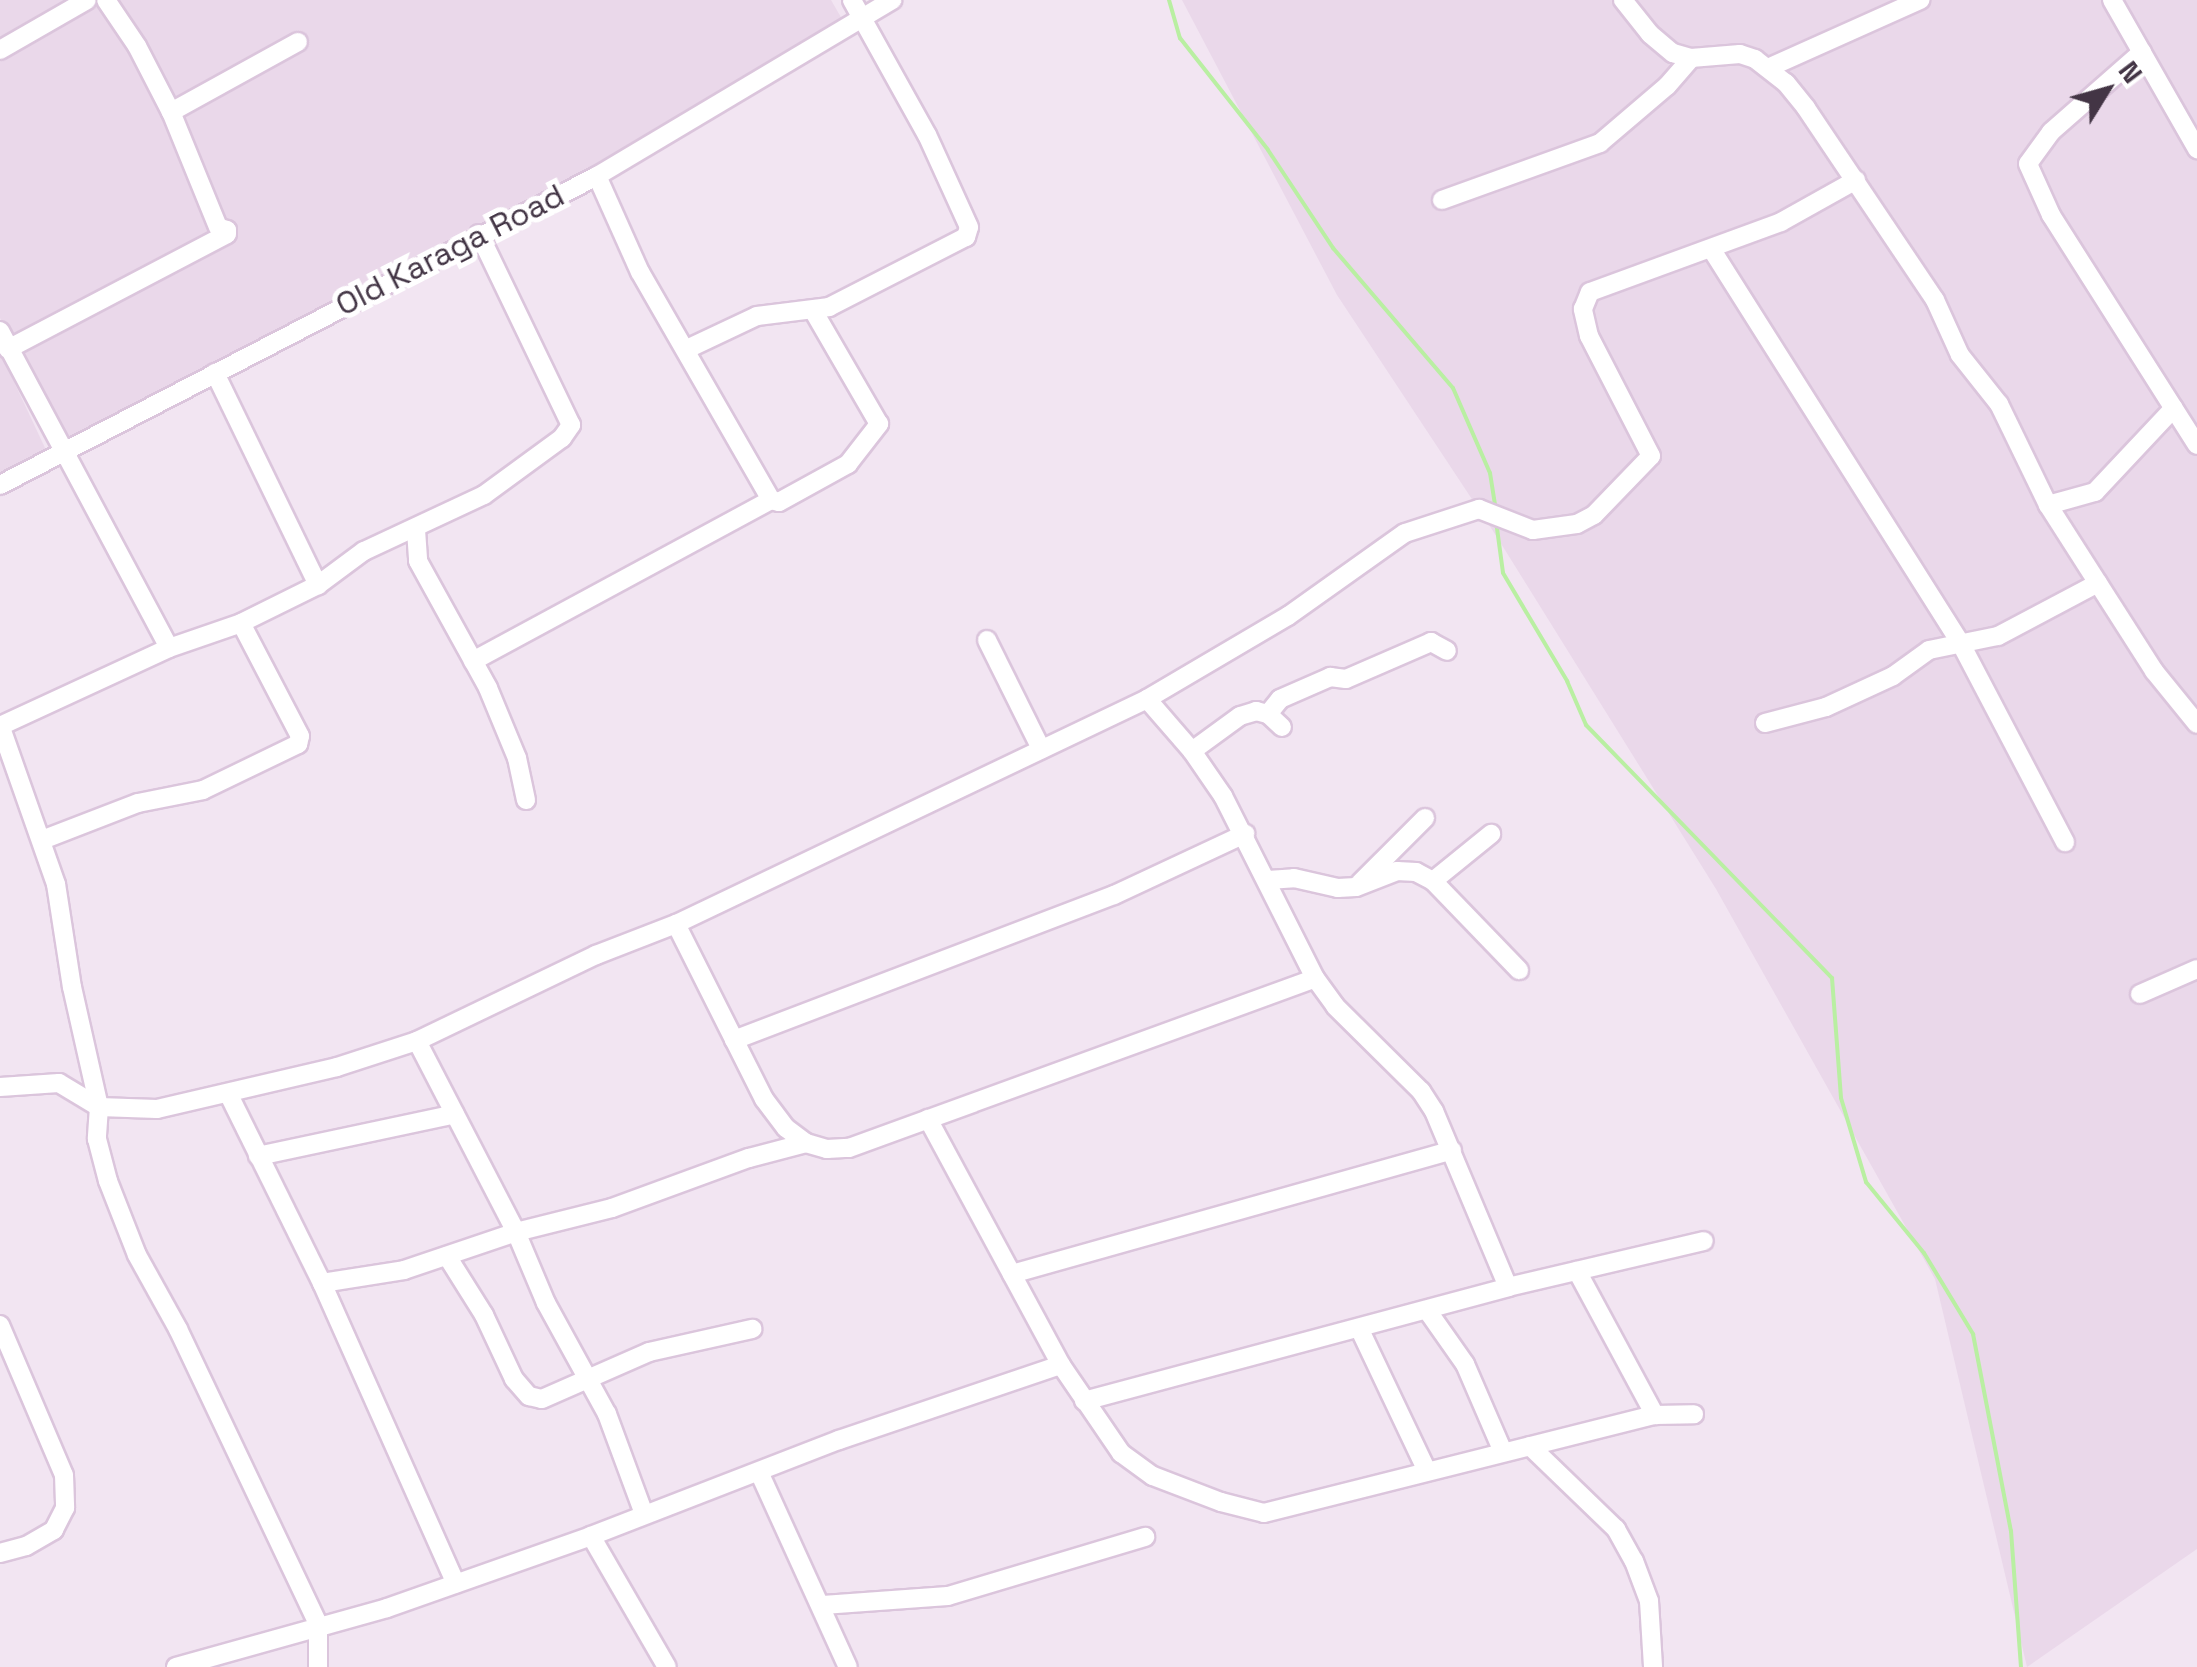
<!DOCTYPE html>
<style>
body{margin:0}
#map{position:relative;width:2197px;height:1667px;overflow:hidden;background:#f2e5f2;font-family:"Space Grotesk",sans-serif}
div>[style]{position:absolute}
.residential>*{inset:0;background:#ead8ea}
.stream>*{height:4px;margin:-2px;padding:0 2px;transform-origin:2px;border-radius:2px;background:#b9efa2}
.roads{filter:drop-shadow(2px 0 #dbc5dc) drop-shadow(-2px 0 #dbc5dc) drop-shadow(0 2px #dbc5dc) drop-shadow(0 -2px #dbc5dc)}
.minor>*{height:18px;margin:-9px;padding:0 9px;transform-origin:9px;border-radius:9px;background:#fff}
span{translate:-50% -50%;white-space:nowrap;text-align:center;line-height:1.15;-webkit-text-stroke:10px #fff;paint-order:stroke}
.street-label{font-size:32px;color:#433545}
.north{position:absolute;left:2057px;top:40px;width:100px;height:100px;-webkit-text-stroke:8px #fff;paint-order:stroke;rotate:53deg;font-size:28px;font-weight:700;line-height:40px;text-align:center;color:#433545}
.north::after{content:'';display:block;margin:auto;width:35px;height:45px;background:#433545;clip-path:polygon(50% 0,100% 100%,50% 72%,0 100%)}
</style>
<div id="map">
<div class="residential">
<i style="clip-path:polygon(0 0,831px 0,842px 19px,609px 160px,243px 352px,60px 441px,0 318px)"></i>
<i style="clip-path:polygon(1182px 0,2197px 0,2197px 1549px,2027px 1667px,1935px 1279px,1716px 889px,1495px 534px,1337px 295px)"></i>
<i style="clip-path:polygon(0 352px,46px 450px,0 474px)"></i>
</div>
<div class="stream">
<i style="left:1169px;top:0;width:40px;rotate:74deg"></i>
<i style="left:1180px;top:38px;width:142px;rotate:51.8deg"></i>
<i style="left:1268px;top:150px;width:118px;rotate:56.4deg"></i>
<i style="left:1333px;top:248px;width:184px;rotate:49.4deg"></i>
<i style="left:1453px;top:388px;width:93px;rotate:66.5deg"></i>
<i style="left:1490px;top:473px;width:33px;rotate:81deg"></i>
<i style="left:1496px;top:521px;width:52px;rotate:82.3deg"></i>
<i style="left:1503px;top:573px;width:126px;rotate:59.3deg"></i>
<i style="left:1567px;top:681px;width:48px;rotate:66.6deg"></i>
<i style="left:1586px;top:725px;width:353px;rotate:45.8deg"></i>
<i style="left:1832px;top:978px;width:120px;rotate:85.7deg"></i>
<i style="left:1841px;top:1098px;width:88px;rotate:73.4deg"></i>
<i style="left:1866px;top:1182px;width:92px;rotate:50.8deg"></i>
<i style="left:1924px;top:1253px;width:95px;rotate:58.8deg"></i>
<i style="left:1973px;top:1334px;width:201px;rotate:79.1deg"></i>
<i style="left:2011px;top:1531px;width:136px;rotate:85.8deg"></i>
</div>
<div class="roads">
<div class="minor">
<i style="left:1623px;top:0;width:43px;rotate:51.5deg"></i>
<i style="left:1650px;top:34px;width:30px;rotate:40deg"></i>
<i style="left:1673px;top:53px;width:19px;rotate:16deg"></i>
<i style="left:1691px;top:58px;width:49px;rotate:-4.7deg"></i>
<i style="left:1740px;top:54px;width:16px;rotate:18deg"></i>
<i style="left:1755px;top:59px;width:39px;rotate:38deg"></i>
<i style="left:1786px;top:83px;width:32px;rotate:51deg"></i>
<i style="left:1806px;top:108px;width:231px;rotate:56.1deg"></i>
<i style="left:1935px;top:300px;width:60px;rotate:65.6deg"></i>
<i style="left:1960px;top:355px;width:63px;rotate:51.5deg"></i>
<i style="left:1999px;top:404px;width:112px;rotate:64.1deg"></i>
<i style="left:2048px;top:505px;width:197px;rotate:57.4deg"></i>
<i style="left:2154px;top:671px;width:68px;rotate:50.9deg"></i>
<i style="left:2112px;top:0;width:172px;rotate:60.3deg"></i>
<i style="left:0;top:50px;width:100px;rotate:-29.9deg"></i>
<i style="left:2142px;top:52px;width:121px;rotate:138.7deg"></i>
<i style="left:2051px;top:132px;width:39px;rotate:126deg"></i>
<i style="left:2028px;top:164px;width:56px;rotate:65.7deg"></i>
<i style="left:2051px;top:215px;width:272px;rotate:57.6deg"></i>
<i style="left:1768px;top:68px;width:167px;rotate:-24.1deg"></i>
<i style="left:171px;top:112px;width:145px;rotate:-28.9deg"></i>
<i style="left:597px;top:176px;width:105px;rotate:65.9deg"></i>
<i style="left:640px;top:272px;width:263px;rotate:60.1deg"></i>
<i style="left:771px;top:500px;width:8px;rotate:14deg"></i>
<i style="left:779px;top:502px;width:79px;rotate:-28.8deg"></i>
<i style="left:848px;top:464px;width:51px;rotate:-52.2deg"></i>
<i style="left:879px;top:424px;width:129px;rotate:-120.1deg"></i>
<i style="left:1442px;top:200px;width:168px;rotate:-19.8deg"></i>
<i style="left:1600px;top:143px;width:88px;rotate:-40.4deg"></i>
<i style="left:1667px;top:86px;width:37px;rotate:-49deg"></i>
<i style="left:1712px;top:250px;width:466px;rotate:57.7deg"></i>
<i style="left:1961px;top:644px;width:224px;rotate:62.3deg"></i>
<i style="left:0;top:331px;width:359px;rotate:61.9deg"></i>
<i style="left:169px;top:648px;width:186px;rotate:155.2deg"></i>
<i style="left:8px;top:349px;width:247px;rotate:-27.7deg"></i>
<i style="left:227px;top:234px;width:4px;rotate:-90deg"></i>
<i style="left:227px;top:230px;width:9px;rotate:-162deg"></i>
<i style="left:218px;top:227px;width:124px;rotate:-112.2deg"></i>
<i style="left:171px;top:112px;width:74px;rotate:-117.3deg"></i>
<i style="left:137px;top:46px;width:55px;rotate:-124deg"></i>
<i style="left:687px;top:349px;width:77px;rotate:-25.2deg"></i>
<i style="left:757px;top:316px;width:73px;rotate:-7.1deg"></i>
<i style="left:829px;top:307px;width:154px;rotate:-27.1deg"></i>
<i style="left:966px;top:237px;width:10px;rotate:-73deg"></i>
<i style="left:969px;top:227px;width:101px;rotate:-114.5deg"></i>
<i style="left:927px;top:135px;width:154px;rotate:-119.1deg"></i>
<i style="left:215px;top:373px;width:236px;rotate:64.1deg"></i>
<i style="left:0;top:485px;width:672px;rotate:-27.37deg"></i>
<i style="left:597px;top:176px;width:344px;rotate:-30.8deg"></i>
<i style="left:2048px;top:505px;width:49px;rotate:-15.5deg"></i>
<i style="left:2095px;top:492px;width:115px;rotate:-46.8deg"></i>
<i style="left:416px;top:530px;width:31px;rotate:86deg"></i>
<i style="left:418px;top:561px;width:145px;rotate:61.1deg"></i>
<i style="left:488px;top:688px;width:76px;rotate:67.5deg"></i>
<i style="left:517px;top:758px;width:43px;rotate:77.9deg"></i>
<i style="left:987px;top:640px;width:122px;rotate:63.6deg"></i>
<i style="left:169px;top:648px;width:76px;rotate:-19.1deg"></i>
<i style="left:241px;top:623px;width:86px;rotate:-26.3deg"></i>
<i style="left:318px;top:585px;width:57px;rotate:-36.5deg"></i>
<i style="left:364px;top:551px;width:132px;rotate:-25deg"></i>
<i style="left:484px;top:495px;width:97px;rotate:-36.2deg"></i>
<i style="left:562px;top:438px;width:16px;rotate:-55deg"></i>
<i style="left:571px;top:425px;width:212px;rotate:-115.7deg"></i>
<i style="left:473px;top:661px;width:339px;rotate:-28.4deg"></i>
<i style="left:1147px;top:699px;width:164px;rotate:-30.5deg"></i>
<i style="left:1288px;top:616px;width:143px;rotate:-35.4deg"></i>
<i style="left:1405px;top:533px;width:78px;rotate:-18deg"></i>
<i style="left:1479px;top:509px;width:58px;rotate:21.3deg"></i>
<i style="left:1533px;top:530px;width:44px;rotate:-7.8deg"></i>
<i style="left:1577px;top:524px;width:19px;rotate:-28deg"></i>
<i style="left:1594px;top:515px;width:82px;rotate:-46deg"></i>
<i style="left:1651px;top:456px;width:135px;rotate:-117.3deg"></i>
<i style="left:1589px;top:336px;width:28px;rotate:-103deg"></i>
<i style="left:1583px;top:309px;width:18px;rotate:-68deg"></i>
<i style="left:1590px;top:292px;width:203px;rotate:-20.1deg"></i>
<i style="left:1781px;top:222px;width:86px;rotate:-29.2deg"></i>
<i style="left:1268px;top:714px;width:19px;rotate:-51deg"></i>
<i style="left:1280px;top:699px;width:55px;rotate:-23.7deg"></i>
<i style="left:1330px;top:677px;width:16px;rotate:7deg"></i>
<i style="left:1346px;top:679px;width:93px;rotate:-23.5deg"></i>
<i style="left:1431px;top:642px;width:18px;rotate:29deg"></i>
<i style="left:1765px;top:723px;width:63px;rotate:-14.7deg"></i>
<i style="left:1826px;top:707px;width:74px;rotate:-24.8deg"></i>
<i style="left:1893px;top:676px;width:44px;rotate:-35.8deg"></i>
<i style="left:1929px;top:650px;width:70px;rotate:-11.5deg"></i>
<i style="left:1998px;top:636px;width:113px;rotate:-27.9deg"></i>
<i style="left:0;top:725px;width:169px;rotate:70.6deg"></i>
<i style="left:56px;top:884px;width:104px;rotate:81.2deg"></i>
<i style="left:72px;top:987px;width:123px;rotate:77.3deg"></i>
<i style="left:99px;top:1107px;width:32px;rotate:94deg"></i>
<i style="left:97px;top:1139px;width:43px;rotate:75.3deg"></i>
<i style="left:108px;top:1181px;width:79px;rotate:68.6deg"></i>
<i style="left:137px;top:1255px;width:85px;rotate:61deg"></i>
<i style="left:178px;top:1329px;width:327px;rotate:64.6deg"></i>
<i style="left:318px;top:1624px;width:43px;rotate:90deg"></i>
<i style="left:1192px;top:751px;width:59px;rotate:-36.1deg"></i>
<i style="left:1240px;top:716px;width:17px;rotate:-17deg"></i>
<i style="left:1256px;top:711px;width:12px;rotate:14deg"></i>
<i style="left:1268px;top:714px;width:19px;rotate:43deg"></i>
<i style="left:42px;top:840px;width:103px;rotate:-21.1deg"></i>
<i style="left:138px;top:803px;width:66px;rotate:-11.3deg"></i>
<i style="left:203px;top:790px;width:106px;rotate:-25.8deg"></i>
<i style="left:298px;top:744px;width:8px;rotate:-76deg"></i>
<i style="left:300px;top:736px;width:127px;rotate:-117.6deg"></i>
<i style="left:1268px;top:880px;width:26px;rotate:-4deg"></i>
<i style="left:1294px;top:878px;width:45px;rotate:12.8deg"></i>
<i style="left:1338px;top:888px;width:18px;rotate:-3deg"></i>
<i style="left:1356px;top:887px;width:44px;rotate:-21.3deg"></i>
<i style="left:1397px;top:871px;width:19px;rotate:3deg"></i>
<i style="left:1416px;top:872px;width:19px;rotate:28deg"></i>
<i style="left:1433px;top:881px;width:75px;rotate:-39deg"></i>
<i style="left:1433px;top:881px;width:124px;rotate:46deg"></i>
<i style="left:1360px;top:883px;width:92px;rotate:-45deg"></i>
<i style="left:676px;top:924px;width:196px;rotate:63.3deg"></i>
<i style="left:764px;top:1099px;width:36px;rotate:53deg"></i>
<i style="left:786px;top:1128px;width:25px;rotate:37deg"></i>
<i style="left:806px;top:1143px;width:22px;rotate:16deg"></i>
<i style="left:827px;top:1149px;width:22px;rotate:-3deg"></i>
<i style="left:849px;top:1148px;width:496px;rotate:-20deg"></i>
<i style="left:2140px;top:994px;width:62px;rotate:-23.7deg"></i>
<i style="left:734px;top:1040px;width:407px;rotate:-20.9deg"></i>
<i style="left:1114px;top:895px;width:145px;rotate:-25deg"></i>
<i style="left:0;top:1087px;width:59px;rotate:-3.9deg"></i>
<i style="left:59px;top:1083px;width:47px;rotate:31deg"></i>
<i style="left:99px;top:1107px;width:58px;rotate:2deg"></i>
<i style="left:157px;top:1109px;width:185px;rotate:-13.1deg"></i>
<i style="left:337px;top:1067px;width:84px;rotate:-18deg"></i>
<i style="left:417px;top:1041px;width:199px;rotate:-25.7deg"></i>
<i style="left:596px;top:955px;width:86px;rotate:-21.2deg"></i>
<i style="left:676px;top:924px;width:522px;rotate:-25.53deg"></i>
<i style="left:1147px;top:699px;width:69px;rotate:49.1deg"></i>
<i style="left:1192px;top:751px;width:55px;rotate:55.4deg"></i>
<i style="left:1223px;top:796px;width:204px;rotate:63.2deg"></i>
<i style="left:1315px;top:978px;width:34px;rotate:54deg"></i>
<i style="left:1335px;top:1006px;width:121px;rotate:44.7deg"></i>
<i style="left:1421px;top:1091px;width:24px;rotate:57deg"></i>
<i style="left:1434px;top:1111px;width:191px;rotate:67.2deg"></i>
<i style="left:229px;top:1095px;width:210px;rotate:63.7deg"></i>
<i style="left:322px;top:1283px;width:329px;rotate:66deg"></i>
<i style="left:928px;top:1119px;width:280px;rotate:61.6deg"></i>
<i style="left:1061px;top:1365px;width:107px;rotate:55.7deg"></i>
<i style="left:1121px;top:1453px;width:39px;rotate:36deg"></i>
<i style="left:1153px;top:1476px;width:73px;rotate:20.9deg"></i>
<i style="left:1221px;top:1502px;width:44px;rotate:14.3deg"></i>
<i style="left:1264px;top:1513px;width:403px;rotate:-14.1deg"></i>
<i style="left:1655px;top:1415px;width:39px;rotate:-1deg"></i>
<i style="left:258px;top:1156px;width:201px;rotate:-12deg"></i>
<i style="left:447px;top:1256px;width:70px;rotate:57.9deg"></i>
<i style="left:484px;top:1315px;width:71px;rotate:64.9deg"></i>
<i style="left:514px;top:1379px;width:23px;rotate:49deg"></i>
<i style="left:529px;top:1396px;width:13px;rotate:13deg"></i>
<i style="left:542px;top:1399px;width:117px;rotate:-23.7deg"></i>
<i style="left:649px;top:1352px;width:106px;rotate:-12.6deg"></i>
<i style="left:1577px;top:1271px;width:164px;rotate:61.6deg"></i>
<i style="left:1012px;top:1274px;width:457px;rotate:-15.7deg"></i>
<i style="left:322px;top:1283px;width:83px;rotate:-9deg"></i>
<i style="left:404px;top:1270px;width:118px;rotate:-18.7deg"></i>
<i style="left:516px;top:1232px;width:215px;rotate:-117.4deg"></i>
<i style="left:1427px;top:1310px;width:66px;rotate:54.9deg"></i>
<i style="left:1465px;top:1364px;width:96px;rotate:66.6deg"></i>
<i style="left:0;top:1325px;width:163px;rotate:66.9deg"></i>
<i style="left:64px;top:1475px;width:33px;rotate:88deg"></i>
<i style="left:65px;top:1508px;width:25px;rotate:117deg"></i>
<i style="left:54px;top:1530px;width:32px;rotate:150deg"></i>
<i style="left:26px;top:1546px;width:27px;rotate:165deg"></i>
<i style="left:1360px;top:1330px;width:156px;rotate:64.6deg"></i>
<i style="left:1084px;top:1401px;width:439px;rotate:-15deg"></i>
<i style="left:1508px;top:1287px;width:201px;rotate:-13.2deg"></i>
<i style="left:1530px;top:1446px;width:120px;rotate:44deg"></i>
<i style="left:1616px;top:1529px;width:37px;rotate:61deg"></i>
<i style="left:1634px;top:1561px;width:43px;rotate:69.4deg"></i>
<i style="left:1649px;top:1601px;width:66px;rotate:86.5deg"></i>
<i style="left:759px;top:1472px;width:214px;rotate:65.5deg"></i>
<i style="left:644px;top:1514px;width:107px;rotate:-110.3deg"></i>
<i style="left:607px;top:1414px;width:127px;rotate:-118.8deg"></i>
<i style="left:546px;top:1303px;width:77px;rotate:-112.9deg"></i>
<i style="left:516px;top:1232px;width:99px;rotate:-14deg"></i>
<i style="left:612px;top:1208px;width:146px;rotate:-20.1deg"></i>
<i style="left:749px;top:1158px;width:59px;rotate:-14.7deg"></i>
<i style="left:591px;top:1536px;width:266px;rotate:-21.2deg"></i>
<i style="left:839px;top:1440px;width:234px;rotate:-18.7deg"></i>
<i style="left:823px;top:1605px;width:125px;rotate:-4.1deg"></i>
<i style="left:948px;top:1596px;width:206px;rotate:-16.7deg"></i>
<i style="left:176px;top:1667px;width:219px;rotate:-15.6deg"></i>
<i style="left:387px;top:1608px;width:216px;rotate:-19.4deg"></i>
<i style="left:591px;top:1536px;width:151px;rotate:59.9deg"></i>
</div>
</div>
<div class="street-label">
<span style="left:450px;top:250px;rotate:-27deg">Old Karaga Road</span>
</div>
<div class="north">N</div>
</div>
